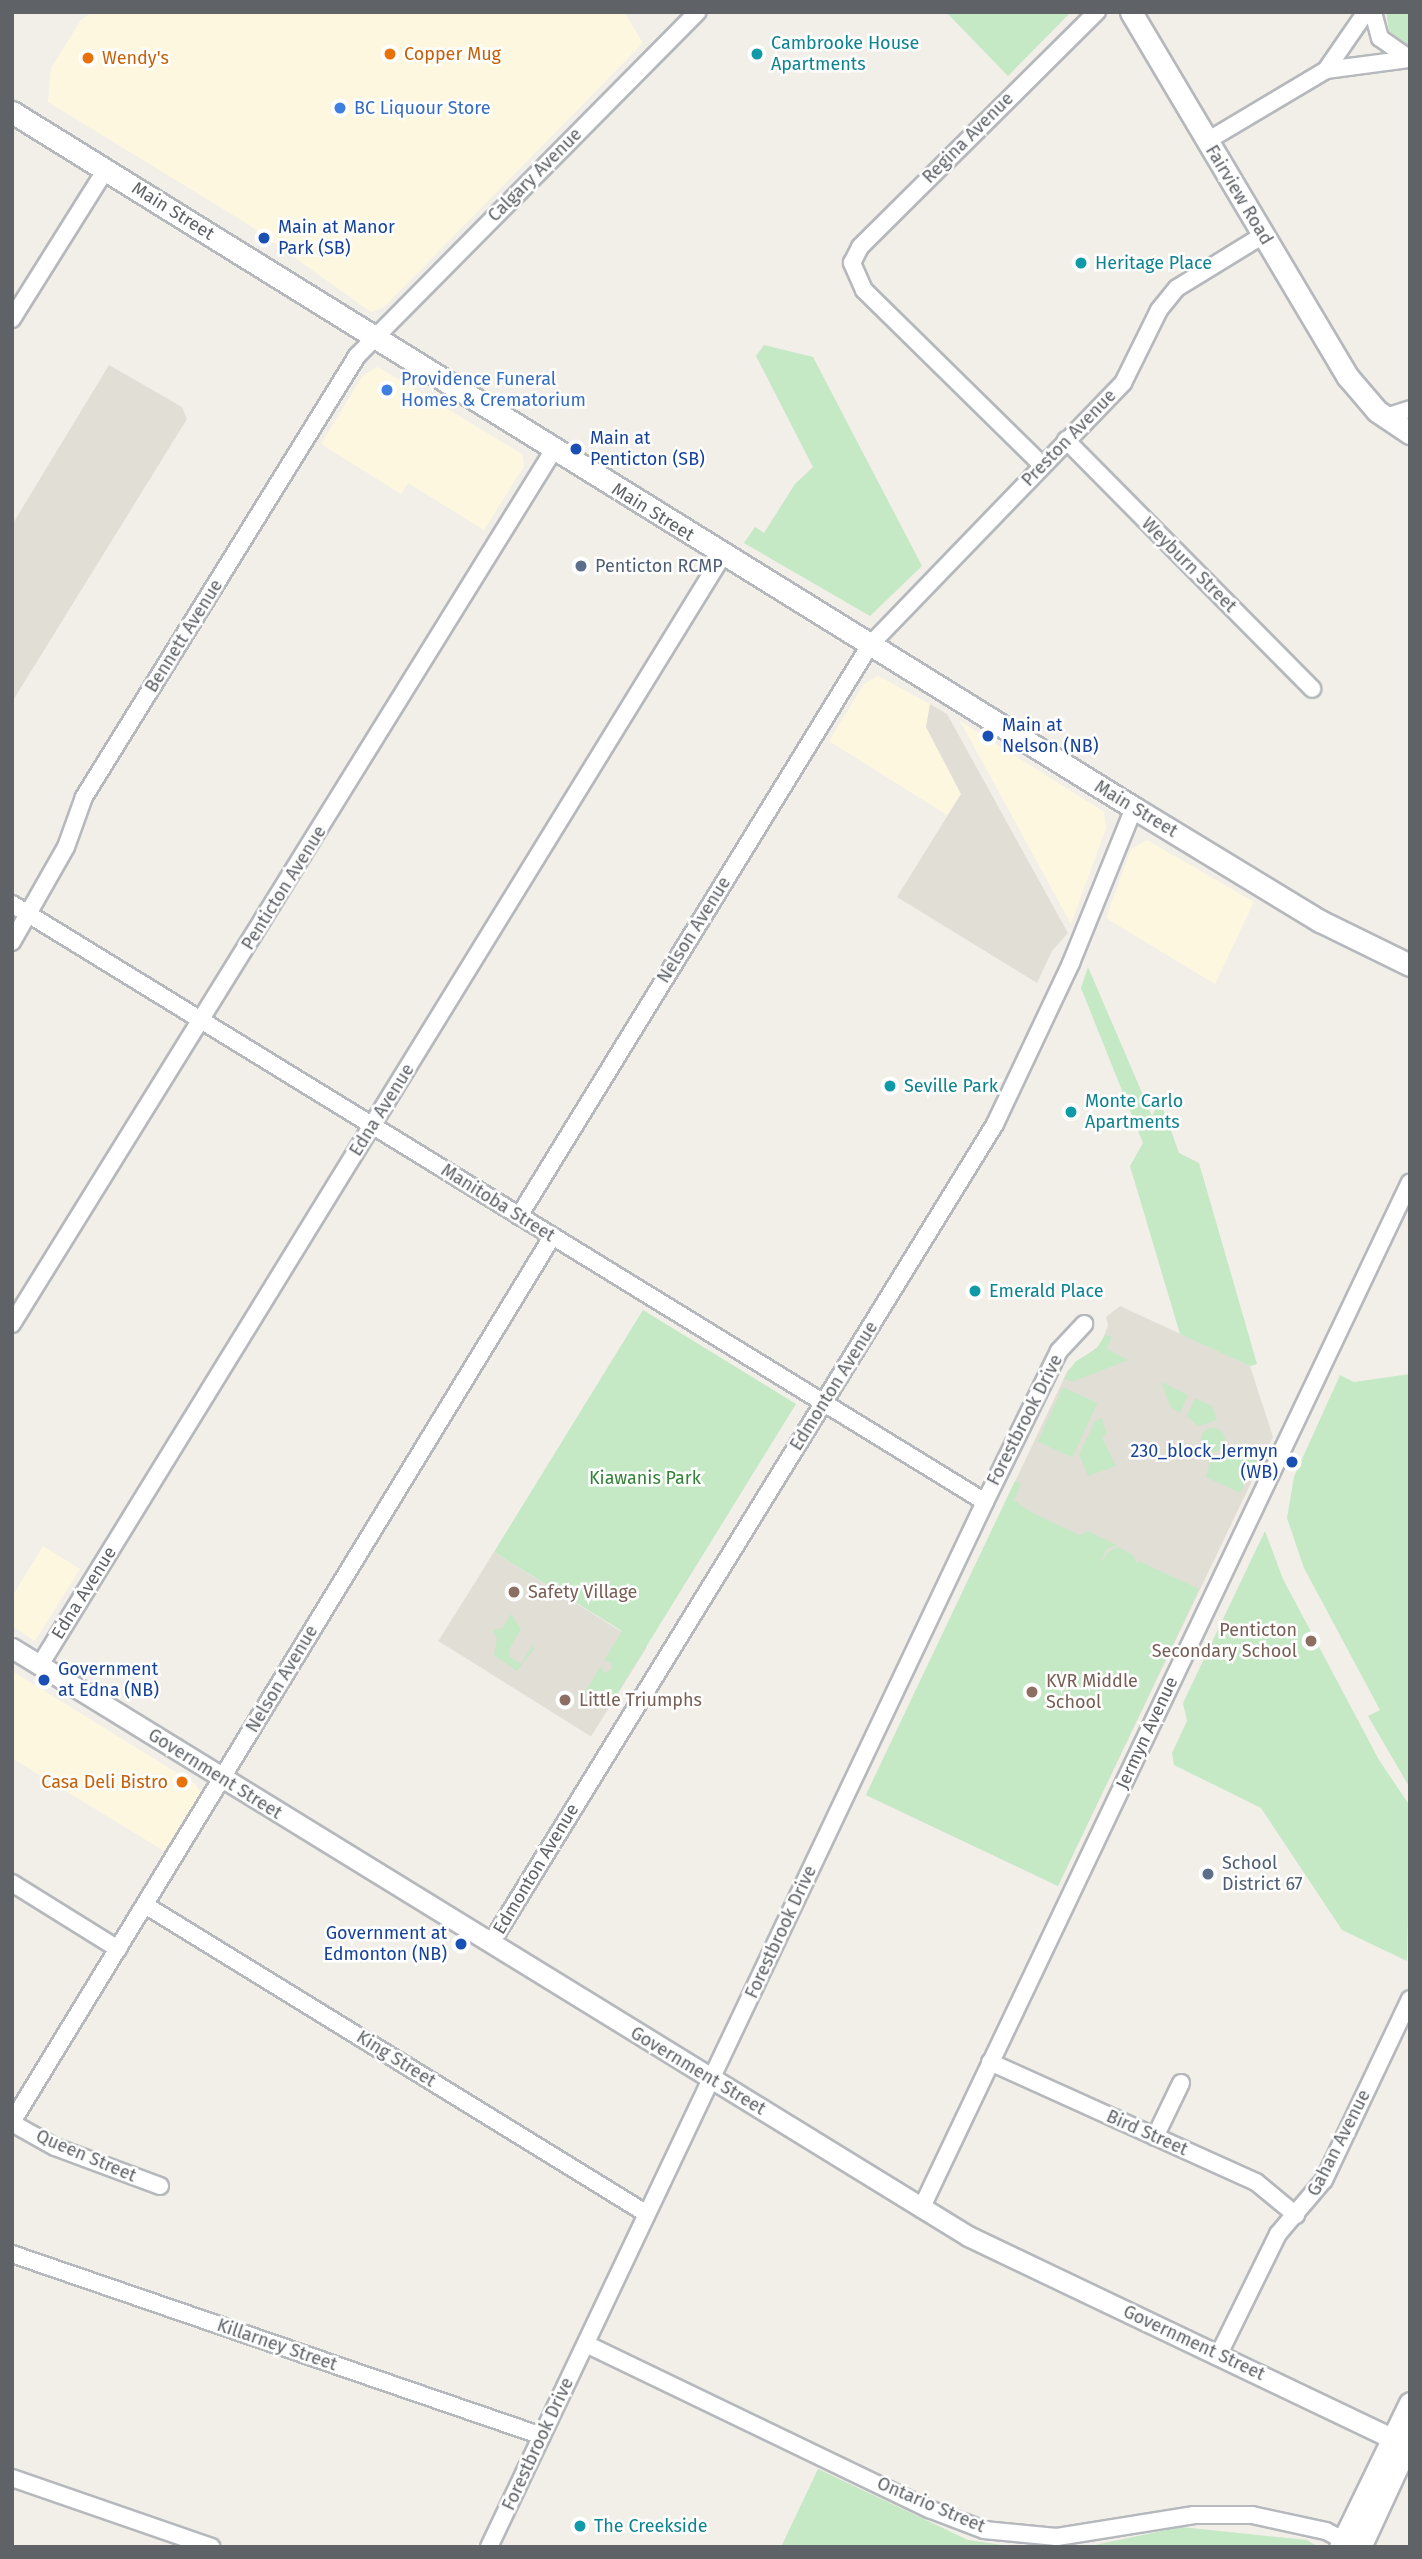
<!DOCTYPE html>
<style>
body{margin:0}
#map{position:relative;width:1422px;height:2559px;overflow:hidden;background:#f1efe8;font-family:"Fira Sans",sans-serif}
div>[style]{position:absolute}
.commercial>*{inset:0;background:#fef7e0}
.education>*{inset:0;background:#e1ded6;transform-origin:0 0}
.green>*{inset:0;background:#c5e8c5;transform-origin:0 0}
.round{border-radius:50%}
.roads{filter:drop-shadow(2px 0 #b5b8bc) drop-shadow(-2px 0 #b5b8bc) drop-shadow(0 2px #b5b8bc) drop-shadow(0 -2px #b5b8bc)}
.minor>*{height:16px;margin:-8px;padding:0 8px;transform-origin:8px;border-radius:8px;background:#fff}
.tertiary>*{height:19px;margin:-9.5px;padding:0 9.5px;transform-origin:9.5px;border-radius:9.5px;background:#fff}
.secondary>*{height:21px;margin:-10.5px;padding:0 10.5px;transform-origin:10.5px;border-radius:10.5px;background:#fff}
.dots>*{width:19px;height:19px;translate:-50% -50%;box-sizing:border-box;border:4px solid #fff;border-radius:50%}
span{translate:-50% -50%;white-space:nowrap;text-align:center;line-height:1.15;-webkit-text-stroke:5px #fff;paint-order:stroke}
.culture-label{font-size:18px;color:#0d838f}
.left{translate:0 -50%;text-align:left}
.food-label{font-size:18px;color:#c56008}
.right{translate:-100% -50%;text-align:right}
.shop-label{font-size:18px;color:#366cbe}
.street-label{font-size:18px;color:#5f6368}
.transit-label{font-size:18px;color:#164399}
.service-label{font-size:18px;color:#4e5e75}
.park-label{font-size:18px;color:#348238}
.education-label{font-size:18px;color:#785e54}
.frame{position:absolute;inset:0;border:14px solid #5f6368;pointer-events:none}
</style>
<div id="map">
<div class="commercial">
<i style="clip-path:polygon(92px 12px,624px 12px,643px 43px,383px 308px,371px 312px,246px 223px,48px 102px,51px 68px,81px 20px)"></i>
<i style="clip-path:polygon(378px 367px,522px 454px,524px 466px,484px 530px,408px 483px,401px 494px,321px 444px,363px 375px)"></i>
<i style="clip-path:polygon(878px 676px,930px 704px,926px 727px,961px 794px,947px 815px,829px 741px,864px 684px)"></i>
<i style="clip-path:polygon(960px 721px,1104px 812px,1106px 828px,1071px 924px)"></i>
<i style="clip-path:polygon(1147px 840px,1254px 902px,1215px 984px,1106px 918px,1131px 849px)"></i>
<i style="clip-path:polygon(43px 1546px,80px 1569px,35px 1641px,12px 1626px,12px 1597px)"></i>
<i style="clip-path:polygon(12px 1671px,195px 1784px,201px 1792px,164px 1851px,12px 1758px)"></i>
</div>
<div class="education">
<i style="clip-path:polygon(109px 365px,182px 407px,187px 419px,12px 702px,12px 525px)"></i>
<i style="clip-path:polygon(930px 704px,947px 714px,1068px 933px,1052px 951px,1037px 983px,897px 897px,961px 794px,926px 727px)"></i>
<i style="clip-path:polygon(1120px 1306px,1250px 1366px,1273px 1437px,1058px 1886px,866px 1795px,1068px 1370px,1101px 1344px,1108px 1325px,1106px 1317px)"></i>
<i style="left:494px;top:1552px;width:180px;height:105px;rotate:32deg"></i>
</div>
<div class="green">
<i style="clip-path:polygon(946px 12px,1071px 12px,1008px 76px)"></i>
<i style="clip-path:polygon(1386px 12px,1410px 12px,1410px 46px,1389px 31px)"></i>
<i style="clip-path:polygon(764px 345px,813px 357px,922px 566px,870px 616px,744px 543px,755px 527px,764px 533px,795px 484px,813px 467px,756px 356px)"></i>
<i style="clip-path:polygon(1088px 967px,1152px 1116px,1160px 1100px,1179px 1153px,1199px 1163px,1257px 1364px,1250px 1366px,1180px 1334px,1130px 1166px,1143px 1143px,1081px 988px)"></i>
<i style="clip-path:polygon(643px 1310px,796px 1404px,609px 1707px,585px 1692px,600px 1667px,605px 1673px,612px 1669px,611px 1663px,604px 1660px,622px 1631px,494px 1552px)"></i>
<i style="clip-path:polygon(1105px 1335px,1112px 1337px,1107px 1349px,1128px 1360px,1072px 1382px,1064px 1378px,1075px 1362px,1097px 1348px)"></i>
<i style="clip-path:polygon(1410px 1374px,1410px 1788px,1368px 1716px,1380px 1710px,1304px 1568px,1287px 1518px,1294px 1477px,1340px 1375px,1354px 1382px)"></i>
<i style="clip-path:polygon(1161px 1382px,1188px 1395px,1180px 1413px,1171px 1408px)"></i>
<i style="left:1063px;top:1387px;width:38px;height:60px;rotate:25deg"></i>
<i style="clip-path:polygon(1195px 1398px,1212px 1406px,1217px 1420px,1198px 1426px,1187px 1416px)"></i>
<i style="clip-path:polygon(1102px 1418px,1107px 1434px,1102px 1437px,1116px 1466px,1088px 1476px,1079px 1454px,1095px 1421px)"></i>
<i class="round" style="left:1201px;top:1428px;width:24px;height:24px"></i>
<i style="clip-path:polygon(1241px 1450px,1257px 1458px,1240px 1493px,1206px 1477px,1210px 1461px)"></i>
<i style="clip-path:polygon(1015px 1481px,1021px 1484px,1014px 1500px,1029px 1511px,1079px 1535px,1088px 1531px,1117px 1545px,1107px 1549px,1099px 1565px,1109px 1551px,1118px 1547px,1133px 1555px,1137px 1564px,1139px 1561px,1199px 1589px,1058px 1886px,866px 1795px)"></i>
<i style="clip-path:polygon(1265px 1531px,1283px 1579px,1379px 1760px,1410px 1806px,1407px 1961px,1342px 1930px,1261px 1808px,1174px 1765px,1172px 1753px,1187px 1721px,1183px 1703px)"></i>
<i style="clip-path:polygon(511px 1614px,521px 1629px,509px 1650px,510px 1657px,521px 1664px,533px 1644px,534px 1649px,517px 1671px,494px 1655px,497px 1639px,493px 1630px,502px 1628px)"></i>
<i style="clip-path:polygon(818px 2469px,968px 2540px,1016px 2547px,781px 2547px)"></i>
<i style="clip-path:polygon(1181px 2527px,1307px 2540px,1318px 2547px,1085px 2547px)"></i>
</div>
<div class="roads">
<div class="minor">
<i style="left:1373px;top:12px;width:27px;rotate:75deg"></i>
<i style="left:1380px;top:38px;width:37px;rotate:35deg"></i>
<i style="left:1326px;top:70px;width:70px;rotate:-55.4deg"></i>
<i style="left:1207px;top:141px;width:139px;rotate:-30.8deg"></i>
<i style="left:1326px;top:70px;width:85px;rotate:-7.5deg"></i>
<i style="left:12px;top:319px;width:177px;rotate:-57.9deg"></i>
<i style="left:1386px;top:417px;width:25px;rotate:-18deg"></i>
<i style="left:1066px;top:440px;width:350px;rotate:45.3deg"></i>
<i style="left:1042px;top:465px;width:250px;rotate:-135.5deg"></i>
<i style="left:864px;top:290px;width:30px;rotate:-114deg"></i>
<i style="left:852px;top:263px;width:18px;rotate:-63deg"></i>
<i style="left:860px;top:247px;width:334px;rotate:-44.8deg"></i>
<i style="left:12px;top:904px;width:1142px;rotate:31.57deg"></i>
<i style="left:12px;top:942px;width:109px;rotate:-60.4deg"></i>
<i style="left:66px;top:847px;width:53px;rotate:-70.2deg"></i>
<i style="left:84px;top:797px;width:519px;rotate:-58.24deg"></i>
<i style="left:357px;top:356px;width:484px;rotate:-45.3deg"></i>
<i style="left:519px;top:1216px;width:670px;rotate:-58.42deg"></i>
<i style="left:870px;top:645px;width:364px;rotate:-46deg"></i>
<i style="left:1123px;top:383px;width:81px;rotate:-63.7deg"></i>
<i style="left:1159px;top:310px;width:28px;rotate:-51deg"></i>
<i style="left:1177px;top:288px;width:101px;rotate:-31.6deg"></i>
<i style="left:12px;top:1324px;width:1027px;rotate:-58.21deg"></i>
<i style="left:40px;top:1665px;width:1303px;rotate:-58.4deg"></i>
<i style="left:12px;top:1883px;width:125px;rotate:31.9deg"></i>
<i style="left:145px;top:1905px;width:589px;rotate:31.61deg"></i>
<i style="left:491px;top:1943px;width:962px;rotate:-58.39deg"></i>
<i style="left:995px;top:1124px;width:178px;rotate:-64.7deg"></i>
<i style="left:1071px;top:963px;width:167px;rotate:-67.9deg"></i>
<i style="left:990px;top:2062px;width:292px;rotate:24.3deg"></i>
<i style="left:1256px;top:2182px;width:52px;rotate:39.5deg"></i>
<i style="left:12px;top:2122px;width:1037px;rotate:-58.61deg"></i>
<i style="left:12px;top:2123px;width:49px;rotate:29.2deg"></i>
<i style="left:55px;top:2147px;width:112px;rotate:20.4deg"></i>
<i style="left:1155px;top:2137px;width:60px;rotate:-64.3deg"></i>
<i style="left:921px;top:2209px;width:1137px;rotate:-64.54deg"></i>
<i style="left:12px;top:2254px;width:560px;rotate:18.95deg"></i>
<i style="left:586px;top:2344px;width:381px;rotate:25.7deg"></i>
<i style="left:929px;top:2509px;width:59px;rotate:20.9deg"></i>
<i style="left:984px;top:2530px;width:73px;rotate:5.5deg"></i>
<i style="left:1057px;top:2537px;width:139px;rotate:-9.1deg"></i>
<i style="left:1194px;top:2515px;width:58px"></i>
<i style="left:1252px;top:2515px;width:76px;rotate:12.2deg"></i>
<i style="left:1326px;top:2531px;width:19px;rotate:28deg"></i>
<i style="left:1219px;top:2354px;width:134px;rotate:-63.8deg"></i>
<i style="left:1278px;top:2234px;width:71px;rotate:-49.6deg"></i>
<i style="left:1324px;top:2180px;width:200px;rotate:-64.6deg"></i>
<i style="left:12px;top:2478px;width:211px;rotate:19.1deg"></i>
<i style="left:489px;top:2547px;width:1157px;rotate:-64.61deg"></i>
<i style="left:985px;top:1502px;width:168px;rotate:-63.9deg"></i>
<i style="left:1059px;top:1351px;width:37px;rotate:-47deg"></i>
</div>
<div class="tertiary">
<i style="left:12px;top:1648px;width:1122px;rotate:31.59deg"></i>
<i style="left:968px;top:2236px;width:486px;rotate:25.5deg"></i>
</div>
<div class="secondary">
<i style="left:1131px;top:12px;width:425px;rotate:59.3deg"></i>
<i style="left:1348px;top:377px;width:45px;rotate:49.5deg"></i>
<i style="left:1377px;top:411px;width:40px;rotate:34deg"></i>
<i style="left:12px;top:112px;width:1320px;rotate:31.81deg"></i>
<i style="left:1134px;top:808px;width:218px;rotate:31.3deg"></i>
<i style="left:1320px;top:921px;width:100px;rotate:26.1deg"></i>
<i style="left:1340px;top:2547px;width:160px;rotate:-64.1deg"></i>
<i style="left:1360px;top:2547px;width:119px;rotate:-65.2deg"></i>
</div>
</div>
<div class="dots">
<i style="left:390px;top:54px;background:#e8710a"></i>
<i style="left:757px;top:54px;background:#0f9aa8"></i>
<i style="left:88px;top:58px;background:#e8710a"></i>
<i style="left:340px;top:108px;background:#3f7fe0"></i>
<i style="left:264px;top:238px;background:#1a4fb4"></i>
<i style="left:1081px;top:263px;background:#0f9aa8"></i>
<i style="left:387px;top:390px;background:#3f7fe0"></i>
<i style="left:576px;top:449px;background:#1a4fb4"></i>
<i style="left:581px;top:566px;background:#5c6f8a"></i>
<i style="left:988px;top:736px;background:#1a4fb4"></i>
<i style="left:890px;top:1086px;background:#0f9aa8"></i>
<i style="left:1071px;top:1112px;background:#0f9aa8"></i>
<i style="left:975px;top:1291px;background:#0f9aa8"></i>
<i style="left:1292px;top:1462px;background:#1a4fb4"></i>
<i style="left:514px;top:1592px;background:#8d6e63"></i>
<i style="left:1311px;top:1641px;background:#8d6e63"></i>
<i style="left:44px;top:1680px;background:#1a4fb4"></i>
<i style="left:1032px;top:1692px;background:#8d6e63"></i>
<i style="left:565px;top:1700px;background:#8d6e63"></i>
<i style="left:182px;top:1782px;background:#e8710a"></i>
<i style="left:1208px;top:1874px;background:#5c6f8a"></i>
<i style="left:461px;top:1944px;background:#1a4fb4"></i>
<i style="left:580px;top:2526px;background:#0f9aa8"></i>
</div>
<div class="culture-label">
<span class="left" style="left:771px;top:54px">Cambrooke House<br>Apartments</span>
<span class="left" style="left:1095px;top:263px">Heritage Place</span>
<span class="left" style="left:904px;top:1086px">Seville Park</span>
<span class="left" style="left:1085px;top:1112px">Monte Carlo<br>Apartments</span>
<span class="left" style="left:989px;top:1291px">Emerald Place</span>
<span class="left" style="left:594px;top:2526px">The Creekside</span>
</div>
<div class="food-label">
<span class="left" style="left:404px;top:54px">Copper Mug</span>
<span class="left" style="left:102px;top:58px">Wendy's</span>
<span class="right" style="left:168px;top:1782px">Casa Deli Bistro</span>
</div>
<div class="shop-label">
<span class="left" style="left:354px;top:108px">BC Liquour Store</span>
<span class="left" style="left:401px;top:390px">Providence Funeral<br>Homes &amp; Crematorium</span>
</div>
<div class="street-label">
<span style="left:968px;top:138px;rotate:-45deg">Regina Avenue</span>
<span style="left:535px;top:175px;rotate:-45deg">Calgary Avenue</span>
<span style="left:1239px;top:195px;rotate:59deg">Fairview Road</span>
<span style="left:173px;top:211px;rotate:32deg">Main Street</span>
<span style="left:1069px;top:438px;rotate:-46deg">Preston Avenue</span>
<span style="left:653px;top:512px;rotate:32deg">Main Street</span>
<span style="left:1189px;top:565px;rotate:45deg">Weyburn Street</span>
<span style="left:184px;top:636px;rotate:-58deg">Bennett Avenue</span>
<span style="left:1136px;top:809px;rotate:31deg">Main Street</span>
<span style="left:284px;top:888px;rotate:-58deg">Penticton Avenue</span>
<span style="left:694px;top:930px;rotate:-58deg">Nelson Avenue</span>
<span style="left:382px;top:1110px;rotate:-58deg">Edna Avenue</span>
<span style="left:498px;top:1203px;rotate:32deg">Manitoba Street</span>
<span style="left:834px;top:1386px;rotate:-58deg">Edmonton Avenue</span>
<span style="left:1025px;top:1420px;rotate:-63deg">Forestbrook Drive</span>
<span style="left:84px;top:1593px;rotate:-58deg">Edna Avenue</span>
<span style="left:282px;top:1679px;rotate:-59deg">Nelson Avenue</span>
<span style="left:1147px;top:1733px;rotate:-65deg">Jermyn Avenue</span>
<span style="left:215px;top:1774px;rotate:32deg">Government Street</span>
<span style="left:536px;top:1869px;rotate:-59deg">Edmonton Avenue</span>
<span style="left:781px;top:1932px;rotate:-65deg">Forestbrook Drive</span>
<span style="left:396px;top:2059px;rotate:32deg">King Street</span>
<span style="left:698px;top:2071px;rotate:31deg">Government Street</span>
<span style="left:1147px;top:2133px;rotate:24deg">Bird Street</span>
<span style="left:1339px;top:2143px;rotate:-63deg">Gahan Avenue</span>
<span style="left:86px;top:2156px;rotate:23deg">Queen Street</span>
<span style="left:1194px;top:2343px;rotate:25deg">Government Street</span>
<span style="left:277px;top:2345px;rotate:19deg">Killarney Street</span>
<span style="left:538px;top:2444px;rotate:-65deg">Forestbrook Drive</span>
<span style="left:931px;top:2505px;rotate:23deg">Ontario Street</span>
</div>
<div class="transit-label">
<span class="left" style="left:278px;top:238px">Main at Manor<br>Park (SB)</span>
<span class="left" style="left:590px;top:449px">Main at<br>Penticton (SB)</span>
<span class="left" style="left:1002px;top:736px">Main at<br>Nelson (NB)</span>
<span class="right" style="left:1278px;top:1462px">230_block_Jermyn<br>(WB)</span>
<span class="left" style="left:58px;top:1680px">Government<br>at Edna (NB)</span>
<span class="right" style="left:447px;top:1944px">Government at<br>Edmonton (NB)</span>
</div>
<div class="service-label">
<span class="left" style="left:595px;top:566px">Penticton RCMP</span>
<span class="left" style="left:1222px;top:1874px">School<br>District 67</span>
</div>
<div class="park-label">
<span style="left:645px;top:1478px">Kiawanis Park</span>
</div>
<div class="education-label">
<span class="left" style="left:528px;top:1592px">Safety Village</span>
<span class="right" style="left:1297px;top:1641px">Penticton<br>Secondary School</span>
<span class="left" style="left:1046px;top:1692px">KVR Middle<br>School</span>
<span class="left" style="left:579px;top:1700px">Little Triumphs</span>
</div>
<div class="frame"></div>
</div>
